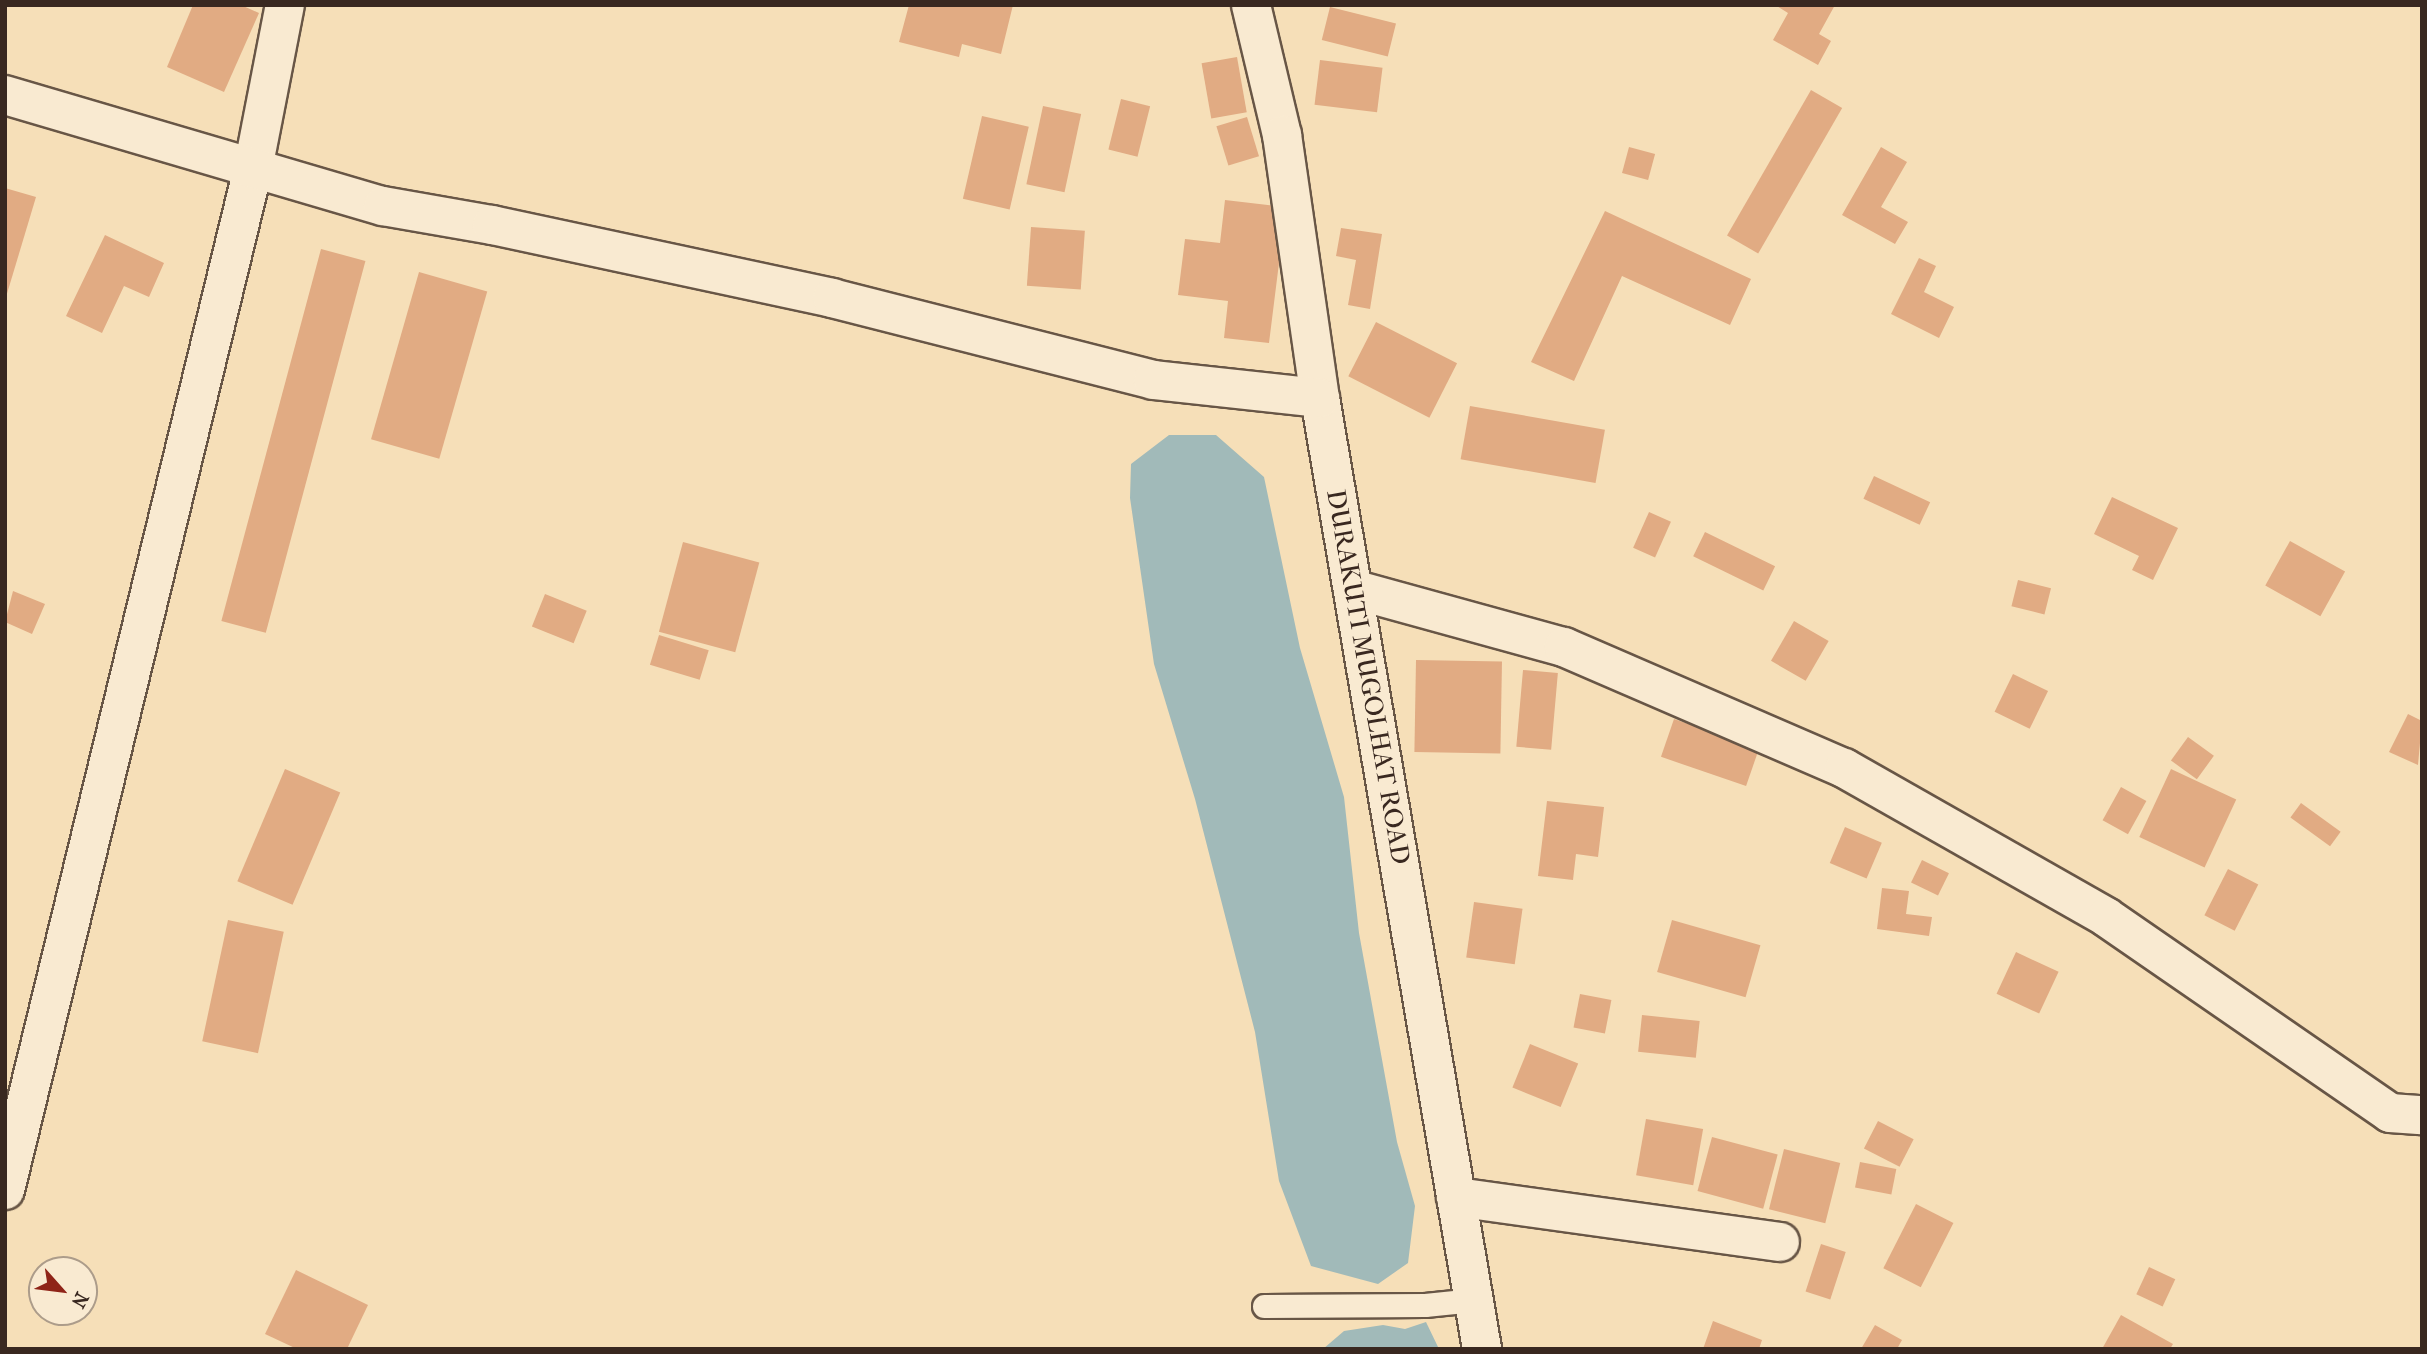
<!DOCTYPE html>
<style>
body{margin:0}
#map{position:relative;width:2427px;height:1354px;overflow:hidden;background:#f6dfb8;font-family:"IM FELL French Canon",serif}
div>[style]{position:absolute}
.water>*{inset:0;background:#a1bab9}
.building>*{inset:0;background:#e1ab83;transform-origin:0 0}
.roads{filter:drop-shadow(2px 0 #685646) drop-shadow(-2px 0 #685646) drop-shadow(0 2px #685646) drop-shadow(0 -2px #685646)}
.lane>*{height:23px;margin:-11.5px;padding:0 11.5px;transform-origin:11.5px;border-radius:11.5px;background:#f9ead1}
.street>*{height:38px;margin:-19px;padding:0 19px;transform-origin:19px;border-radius:19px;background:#f9ead1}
.secondary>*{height:38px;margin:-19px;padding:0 19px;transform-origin:19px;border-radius:19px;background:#f9ead1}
span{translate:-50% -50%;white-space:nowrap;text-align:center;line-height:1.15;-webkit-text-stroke:5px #f9ead1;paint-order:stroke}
.street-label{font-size:26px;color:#392820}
.frame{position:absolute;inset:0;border:7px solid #392820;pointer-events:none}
.north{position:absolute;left:28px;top:1256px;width:70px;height:70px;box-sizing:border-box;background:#f9ead1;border:2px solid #ac9c8a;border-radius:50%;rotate:118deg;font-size:19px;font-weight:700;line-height:28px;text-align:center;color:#392820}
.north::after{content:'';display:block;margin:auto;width:24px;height:32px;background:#8f2418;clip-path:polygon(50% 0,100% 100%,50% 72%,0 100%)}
</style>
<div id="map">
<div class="water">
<i style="clip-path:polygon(1169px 435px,1216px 435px,1264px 477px,1300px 648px,1344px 797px,1359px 933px,1397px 1142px,1415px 1206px,1408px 1263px,1378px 1284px,1311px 1266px,1279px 1181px,1255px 1032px,1195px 799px,1154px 664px,1130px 498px,1131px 464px)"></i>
<i style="clip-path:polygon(1426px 1322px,1439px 1349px,1323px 1349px,1344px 1331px,1383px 1325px,1405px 1329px)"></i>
</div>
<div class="building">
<i style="clip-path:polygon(193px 5px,241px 5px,259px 13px,224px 92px,167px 67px)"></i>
<i style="clip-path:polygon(909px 5px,1013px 5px,1001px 54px,962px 44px,959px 57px,899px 42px)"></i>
<i style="clip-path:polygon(1775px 5px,1835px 5px,1819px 34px,1831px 41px,1818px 65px,1773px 40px,1788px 13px)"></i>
<i style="left:1330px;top:7px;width:68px;height:34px;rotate:14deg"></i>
<i style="left:1237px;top:57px;width:56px;height:36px;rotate:80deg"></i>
<i style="left:1320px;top:60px;width:63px;height:45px;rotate:7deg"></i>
<i style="left:1811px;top:90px;width:36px;height:168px;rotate:30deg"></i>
<i style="left:1121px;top:99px;width:30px;height:52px;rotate:14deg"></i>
<i style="left:1043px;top:106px;width:39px;height:80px;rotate:12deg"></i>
<i style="left:982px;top:116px;width:48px;height:85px;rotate:13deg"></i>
<i style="left:1247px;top:117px;width:41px;height:32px;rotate:73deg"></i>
<i style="left:1629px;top:147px;width:27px;height:27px;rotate:15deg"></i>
<i style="clip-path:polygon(1881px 147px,1907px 162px,1881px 207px,1908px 222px,1895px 244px,1842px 215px)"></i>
<i style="clip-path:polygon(5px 188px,36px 197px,6px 297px,5px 297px)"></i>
<i style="clip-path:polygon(1225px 200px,1286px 207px,1269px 343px,1224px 338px,1228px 301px,1178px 295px,1185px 239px,1220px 243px)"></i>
<i style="clip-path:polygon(1605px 211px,1751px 279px,1730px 325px,1622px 276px,1574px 381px,1531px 362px)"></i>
<i style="left:1031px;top:227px;width:54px;height:59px;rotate:4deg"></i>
<i style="clip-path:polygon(1341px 228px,1382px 234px,1370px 309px,1348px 305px,1356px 260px,1336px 256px)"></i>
<i style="clip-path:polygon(105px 235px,164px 263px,149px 297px,124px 286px,102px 333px,66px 316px)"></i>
<i style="left:321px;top:249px;width:46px;height:385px;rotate:15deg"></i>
<i style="clip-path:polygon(1919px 258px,1936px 266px,1924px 292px,1954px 307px,1939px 338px,1891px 314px)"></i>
<i style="left:419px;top:272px;width:71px;height:174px;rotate:16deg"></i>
<i style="left:1376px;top:322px;width:91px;height:61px;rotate:27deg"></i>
<i style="left:1470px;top:406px;width:137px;height:54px;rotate:10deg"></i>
<i style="left:1874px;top:476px;width:62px;height:25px;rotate:25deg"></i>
<i style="clip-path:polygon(2112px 497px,2178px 528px,2153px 580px,2132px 570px,2139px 556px,2094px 534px)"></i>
<i style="left:1649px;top:512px;width:24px;height:39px;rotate:24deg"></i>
<i style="left:1705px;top:532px;width:78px;height:27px;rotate:26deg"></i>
<i style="left:2290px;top:541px;width:63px;height:51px;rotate:29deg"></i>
<i style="left:683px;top:542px;width:79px;height:93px;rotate:15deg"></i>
<i style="left:2018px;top:580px;width:34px;height:27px;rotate:14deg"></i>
<i style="clip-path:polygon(13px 591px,45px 604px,32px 634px,5px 622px)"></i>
<i style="left:545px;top:594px;width:45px;height:35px;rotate:22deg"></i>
<i style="left:1794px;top:621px;width:40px;height:46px;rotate:30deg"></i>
<i style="left:659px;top:635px;width:52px;height:31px;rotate:17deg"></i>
<i style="left:1416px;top:660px;width:86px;height:92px;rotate:1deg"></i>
<i style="left:1523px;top:670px;width:35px;height:77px;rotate:5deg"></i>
<i style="left:2013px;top:674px;width:39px;height:42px;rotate:26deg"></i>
<i style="clip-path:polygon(2408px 714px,2422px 721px,2418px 765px,2389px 752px)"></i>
<i style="left:1674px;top:719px;width:90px;height:40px;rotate:19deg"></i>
<i style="left:2188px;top:737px;width:32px;height:29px;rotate:36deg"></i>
<i style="left:285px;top:769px;width:60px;height:122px;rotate:23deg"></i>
<i style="left:2171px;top:769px;width:72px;height:75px;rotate:25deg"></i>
<i style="left:2121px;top:787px;width:29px;height:38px;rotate:29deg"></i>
<i style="clip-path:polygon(1547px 801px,1604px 807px,1598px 857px,1576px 854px,1573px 880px,1538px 876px)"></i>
<i style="left:2301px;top:803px;width:49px;height:18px;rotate:36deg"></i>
<i style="left:1845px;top:827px;width:40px;height:39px;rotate:23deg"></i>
<i style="left:1922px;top:860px;width:30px;height:25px;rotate:26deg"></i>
<i style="left:2228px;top:869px;width:34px;height:52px;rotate:27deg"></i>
<i style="clip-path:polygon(1882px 888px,1909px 891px,1906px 914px,1932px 917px,1929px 936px,1877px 929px)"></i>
<i style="left:1474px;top:902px;width:49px;height:56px;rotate:8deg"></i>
<i style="left:228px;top:920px;width:57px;height:124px;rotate:12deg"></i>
<i style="left:1672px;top:920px;width:92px;height:54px;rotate:16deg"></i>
<i style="left:2016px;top:952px;width:47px;height:46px;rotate:25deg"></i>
<i style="left:1580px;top:994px;width:32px;height:34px;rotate:11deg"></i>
<i style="left:1642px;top:1015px;width:58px;height:37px;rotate:6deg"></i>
<i style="left:1530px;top:1044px;width:52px;height:47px;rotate:22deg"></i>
<i style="left:1646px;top:1119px;width:58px;height:57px;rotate:10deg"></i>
<i style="left:1878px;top:1121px;width:40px;height:31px;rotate:27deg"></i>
<i style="left:1712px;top:1137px;width:68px;height:56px;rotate:15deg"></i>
<i style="left:1784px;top:1149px;width:58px;height:62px;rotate:14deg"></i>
<i style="left:1860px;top:1162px;width:37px;height:26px;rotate:11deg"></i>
<i style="left:1916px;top:1204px;width:42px;height:72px;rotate:27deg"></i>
<i style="left:1821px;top:1244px;width:26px;height:50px;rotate:18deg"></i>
<i style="left:2149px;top:1267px;width:29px;height:30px;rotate:25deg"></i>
<i style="clip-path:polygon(296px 1270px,368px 1305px,347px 1349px,297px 1349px,265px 1334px)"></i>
<i style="clip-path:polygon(2121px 1315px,2173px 1344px,2170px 1349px,2102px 1349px)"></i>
<i style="clip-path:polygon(1713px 1321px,1762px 1340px,1759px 1349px,1703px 1349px)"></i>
<i style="clip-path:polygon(1875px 1325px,1902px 1340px,1897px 1349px,1861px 1349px)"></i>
</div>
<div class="roads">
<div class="lane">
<i style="left:1264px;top:1306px;width:161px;rotate:-0.4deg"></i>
<i style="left:1425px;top:1305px;width:49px;rotate:-5.8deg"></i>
</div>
<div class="street">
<i style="left:1353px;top:589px;width:219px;rotate:15.4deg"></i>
<i style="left:1564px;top:647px;width:305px;rotate:23.4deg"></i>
<i style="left:1844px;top:768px;width:301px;rotate:29.6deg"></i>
<i style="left:2106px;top:917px;width:345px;rotate:34.6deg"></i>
<i style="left:2390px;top:1113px;width:32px;rotate:4deg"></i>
<i style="left:5px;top:1190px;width:1051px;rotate:-76.35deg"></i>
<i style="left:253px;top:169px;width:167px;rotate:-79deg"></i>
<i style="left:1456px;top:1197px;width:327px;rotate:7.9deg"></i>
</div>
<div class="secondary">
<i style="left:1251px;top:5px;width:134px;rotate:76.6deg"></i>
<i style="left:1282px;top:135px;width:266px;rotate:81.8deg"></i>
<i style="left:1320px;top:398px;width:965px;rotate:80.33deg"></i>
<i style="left:5px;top:95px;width:394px;rotate:16.4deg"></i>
<i style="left:383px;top:206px;width:111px;rotate:9.9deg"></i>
<i style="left:492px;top:225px;width:348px;rotate:12.1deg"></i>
<i style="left:832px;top:298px;width:331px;rotate:14.3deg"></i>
<i style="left:1153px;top:380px;width:168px;rotate:6.2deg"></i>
</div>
</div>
<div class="street-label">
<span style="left:1368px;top:677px;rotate:80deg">DURAKUTI MUGOLHAT ROAD</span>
</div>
<div class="frame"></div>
<div class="north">N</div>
</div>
